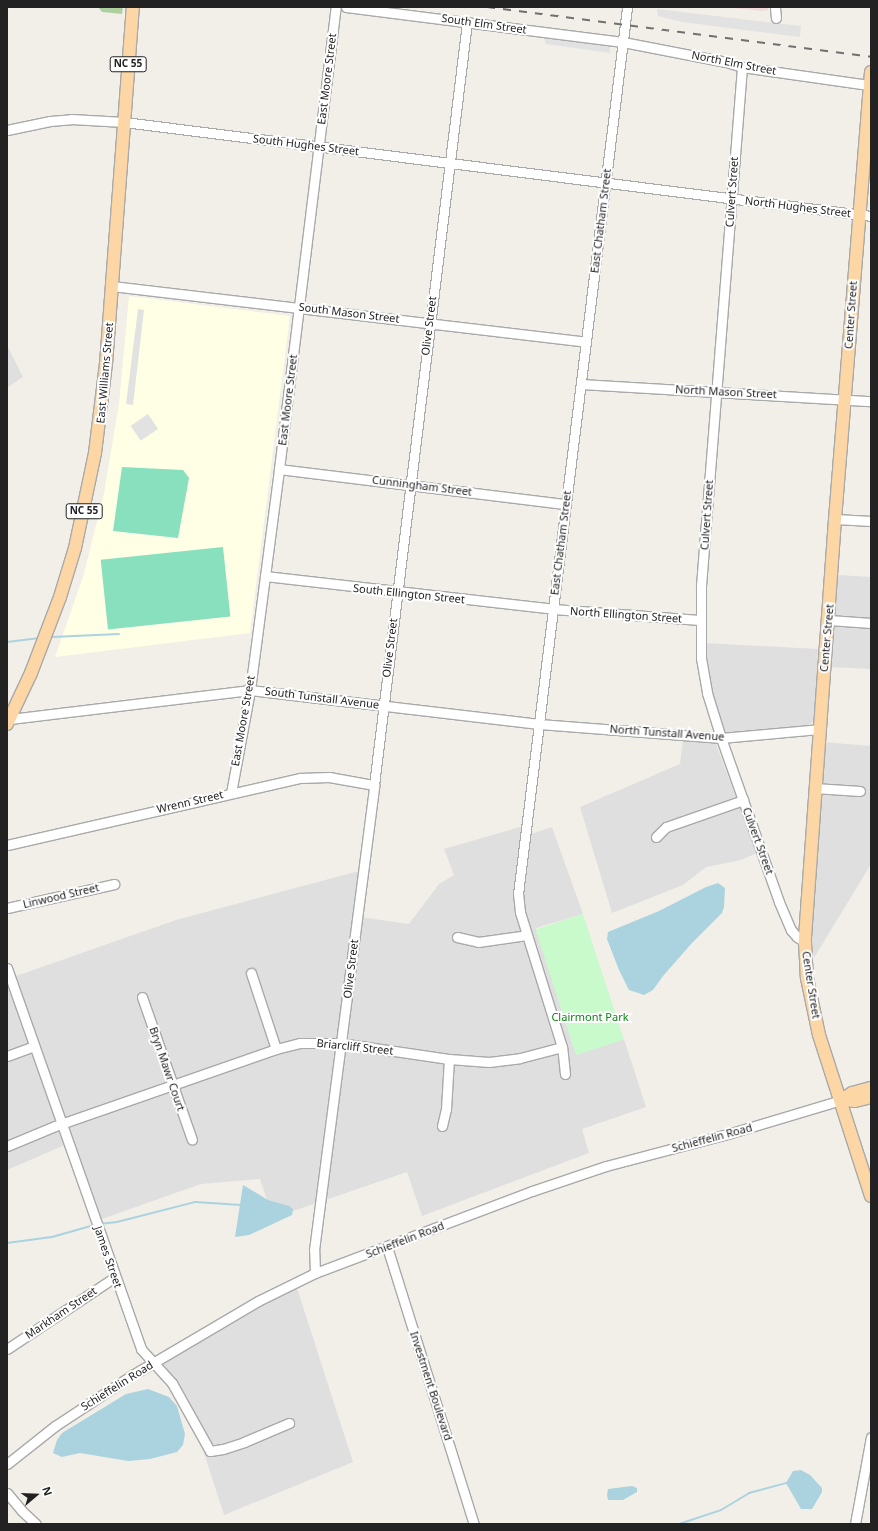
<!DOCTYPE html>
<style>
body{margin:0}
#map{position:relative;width:878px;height:1531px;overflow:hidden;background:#f2efe9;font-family:"Noto Sans",sans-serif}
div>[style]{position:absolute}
.residential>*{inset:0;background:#e0dfdf}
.commercial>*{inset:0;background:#f2dad9}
.education>*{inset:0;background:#ffffe5}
.forest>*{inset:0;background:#add19e}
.park>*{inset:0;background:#c8facc;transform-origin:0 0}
.pitch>*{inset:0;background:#88e0be;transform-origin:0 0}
.parking>*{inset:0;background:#e2e2e2;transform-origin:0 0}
.water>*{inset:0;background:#aad3df}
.stream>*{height:2px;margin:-1px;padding:0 1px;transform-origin:1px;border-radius:1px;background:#aad3df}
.roads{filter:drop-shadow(1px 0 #a9a9a9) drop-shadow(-1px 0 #a9a9a9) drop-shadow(0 1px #a9a9a9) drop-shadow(0 -1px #a9a9a9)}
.minor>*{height:9px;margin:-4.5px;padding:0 4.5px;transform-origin:4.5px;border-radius:4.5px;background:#fff}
.major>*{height:12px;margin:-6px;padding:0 6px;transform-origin:6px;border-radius:6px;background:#fcd6a4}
.rail>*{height:2px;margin-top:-1px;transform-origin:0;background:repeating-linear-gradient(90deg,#707070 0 8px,transparent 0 16px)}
span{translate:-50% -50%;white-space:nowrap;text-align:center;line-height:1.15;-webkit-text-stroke:4px #fff;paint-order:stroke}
.shield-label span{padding:1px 3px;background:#fff;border:1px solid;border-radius:3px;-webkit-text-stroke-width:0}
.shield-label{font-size:10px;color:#222;font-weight:700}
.street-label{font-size:11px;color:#222}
.park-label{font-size:11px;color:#0c8416}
.frame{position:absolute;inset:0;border:8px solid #222;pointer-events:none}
.north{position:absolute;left:16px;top:1475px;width:40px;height:40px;-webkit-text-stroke:3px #fff;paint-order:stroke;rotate:71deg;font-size:11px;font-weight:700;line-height:16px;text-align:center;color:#222}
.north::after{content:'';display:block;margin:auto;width:14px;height:18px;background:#222;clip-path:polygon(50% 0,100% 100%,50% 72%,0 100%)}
</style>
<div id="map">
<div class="residential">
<i style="clip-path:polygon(7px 345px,23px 377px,7px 388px)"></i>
<i style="clip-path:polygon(838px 575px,871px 577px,871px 669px,830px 667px)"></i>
<i style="clip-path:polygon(704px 643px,818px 649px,815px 719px,810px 725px,723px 733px,712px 699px,707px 674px)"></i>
<i style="clip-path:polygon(683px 740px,716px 744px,757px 853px,741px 860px,706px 867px,683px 885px,612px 913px,580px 807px,680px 764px)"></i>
<i style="clip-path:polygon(823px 742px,871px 746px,871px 864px,814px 958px,811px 929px)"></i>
<i style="clip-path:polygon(520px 827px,528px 835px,552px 827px,583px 914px,536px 928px,576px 1054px,624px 1039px,646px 1107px,582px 1129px,589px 1153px,422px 1216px,407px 1172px,273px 1218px,260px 1179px,201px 1184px,99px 1220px,16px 976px,176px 920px,359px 871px,353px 916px,409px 924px,439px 884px,454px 875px,444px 849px)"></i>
<i style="clip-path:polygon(7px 979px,65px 1145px,7px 1170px)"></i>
<i style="clip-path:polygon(297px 1288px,353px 1462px,224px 1515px,201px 1444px,184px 1408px,155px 1368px,208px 1333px,260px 1304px)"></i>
</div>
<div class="commercial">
<i style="clip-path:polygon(724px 7px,768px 7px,768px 10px,763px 11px)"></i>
</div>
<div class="education">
<i style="clip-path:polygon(129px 296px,290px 316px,250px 633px,55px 657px,84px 574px,104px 493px,119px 404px)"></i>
</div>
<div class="forest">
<i style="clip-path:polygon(98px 7px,123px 7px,122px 14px,102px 12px)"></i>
</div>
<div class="park">
<i style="left:583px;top:914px;width:132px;height:50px;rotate:72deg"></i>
</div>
<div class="pitch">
<i style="clip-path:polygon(122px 467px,183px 470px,189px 478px,178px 538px,113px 531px)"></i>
<i style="left:223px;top:547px;width:70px;height:123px;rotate:84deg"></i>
</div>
<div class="parking">
<i style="clip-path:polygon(657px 9px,801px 26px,800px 37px,682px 22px,658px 16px)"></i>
<i style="clip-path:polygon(543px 36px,610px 47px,610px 53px,546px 44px)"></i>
<i style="clip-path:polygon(138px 309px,144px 310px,133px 405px,126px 404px)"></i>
<i style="left:148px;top:414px;width:18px;height:21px;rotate:56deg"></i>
</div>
<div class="water">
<i style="clip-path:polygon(718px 883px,725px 888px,724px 907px,722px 913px,692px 943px,663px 976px,653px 990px,644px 995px,629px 990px,619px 970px,607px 939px,608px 932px,659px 911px,706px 887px)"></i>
<i style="clip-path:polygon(243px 1185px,268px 1200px,289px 1206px,293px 1209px,292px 1215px,249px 1235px,235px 1237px)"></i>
<i style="clip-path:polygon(148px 1389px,169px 1397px,177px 1406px,185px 1434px,183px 1445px,177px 1452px,150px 1459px,128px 1461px,80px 1453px,62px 1457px,53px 1453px,57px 1440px,62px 1433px,126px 1394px)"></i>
<i style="clip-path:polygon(801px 1470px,810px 1475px,822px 1488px,822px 1492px,812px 1509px,801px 1509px,786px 1483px,793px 1471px)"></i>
<i style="clip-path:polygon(632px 1486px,637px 1488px,637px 1492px,623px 1500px,608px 1500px,607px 1495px,608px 1489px)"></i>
</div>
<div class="stream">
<i style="left:52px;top:637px;width:67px;rotate:-2.6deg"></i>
<i style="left:7px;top:642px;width:31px;rotate:-7deg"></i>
<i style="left:100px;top:1224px;width:17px;rotate:-7deg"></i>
<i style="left:117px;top:1222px;width:81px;rotate:-14.4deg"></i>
<i style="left:195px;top:1202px;width:46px;rotate:3.7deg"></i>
<i style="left:7px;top:1243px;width:45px;rotate:-7.6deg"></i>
<i style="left:52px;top:1237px;width:44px;rotate:-15.9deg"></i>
<i style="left:679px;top:1524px;width:44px;rotate:-18.4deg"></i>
<i style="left:721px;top:1510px;width:33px;rotate:-31deg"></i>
<i style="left:749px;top:1493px;width:39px;rotate:-15deg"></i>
</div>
<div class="roads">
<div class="minor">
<i style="left:346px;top:7px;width:279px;rotate:7.2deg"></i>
<i style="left:623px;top:42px;width:105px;rotate:11deg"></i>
<i style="left:726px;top:62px;width:17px;rotate:17deg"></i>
<i style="left:742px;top:67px;width:128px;rotate:8.1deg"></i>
<i style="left:775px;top:7px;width:11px;rotate:85deg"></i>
<i style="left:742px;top:67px;width:521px;rotate:94.52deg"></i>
<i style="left:701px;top:586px;width:72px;rotate:90deg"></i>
<i style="left:701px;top:658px;width:36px;rotate:80deg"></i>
<i style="left:707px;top:693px;width:47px;rotate:72.7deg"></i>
<i style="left:721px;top:738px;width:174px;rotate:70.5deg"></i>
<i style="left:779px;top:902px;width:30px;rotate:67deg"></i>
<i style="left:791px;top:930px;width:9px;rotate:49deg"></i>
<i style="left:797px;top:937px;width:9px;rotate:32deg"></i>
<i style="left:7px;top:130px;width:44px;rotate:-11.8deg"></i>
<i style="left:50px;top:121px;width:21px;rotate:-5deg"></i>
<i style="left:71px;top:119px;width:53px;rotate:3.2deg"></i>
<i style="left:124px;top:122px;width:753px;rotate:7.17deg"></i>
<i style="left:112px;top:286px;width:477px;rotate:6.7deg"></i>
<i style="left:581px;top:384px;width:290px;rotate:3.4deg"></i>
<i style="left:279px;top:469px;width:289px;rotate:7deg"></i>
<i style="left:835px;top:519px;width:36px;rotate:3deg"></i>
<i style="left:265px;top:576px;width:290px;rotate:6.5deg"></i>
<i style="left:553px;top:609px;width:147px;rotate:4.3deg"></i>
<i style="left:829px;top:620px;width:42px;rotate:4.1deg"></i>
<i style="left:10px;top:719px;width:242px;rotate:-6.9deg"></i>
<i style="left:250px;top:690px;width:291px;rotate:6.7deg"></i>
<i style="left:539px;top:724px;width:183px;rotate:4.4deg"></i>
<i style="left:721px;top:738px;width:98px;rotate:-5.2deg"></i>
<i style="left:814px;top:788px;width:46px;rotate:3.7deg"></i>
<i style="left:231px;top:793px;width:105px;rotate:-79.5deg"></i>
<i style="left:250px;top:690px;width:223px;rotate:-82.5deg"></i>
<i style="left:279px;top:469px;width:466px;rotate:-83deg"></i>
<i style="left:656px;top:837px;width:14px;rotate:-45deg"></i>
<i style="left:666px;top:827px;width:82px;rotate:-19.3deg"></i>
<i style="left:7px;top:845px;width:301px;rotate:-12.9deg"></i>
<i style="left:300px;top:778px;width:29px;rotate:-2deg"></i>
<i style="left:329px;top:777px;width:46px;rotate:10.1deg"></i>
<i style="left:7px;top:908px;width:110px;rotate:-12.6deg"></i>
<i style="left:457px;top:937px;width:22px;rotate:13deg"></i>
<i style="left:478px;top:942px;width:49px;rotate:-8.1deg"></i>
<i style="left:7px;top:968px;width:404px;rotate:70.6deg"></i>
<i style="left:141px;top:1349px;width:46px;rotate:47.6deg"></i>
<i style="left:172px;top:1383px;width:78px;rotate:60.8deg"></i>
<i style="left:210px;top:1451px;width:13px;rotate:-9deg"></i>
<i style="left:223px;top:1449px;width:22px;rotate:-18deg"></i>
<i style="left:244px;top:1442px;width:49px;rotate:-22.9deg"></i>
<i style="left:251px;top:973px;width:80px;rotate:71.8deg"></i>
<i style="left:142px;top:997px;width:151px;rotate:70.7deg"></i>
<i style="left:7px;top:1056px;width:29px;rotate:-20deg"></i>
<i style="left:565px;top:1074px;width:27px;rotate:-96deg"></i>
<i style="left:562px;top:1047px;width:141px;rotate:-107.3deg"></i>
<i style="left:520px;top:912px;width:18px;rotate:-96deg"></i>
<i style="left:518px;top:894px;width:894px;rotate:-82.99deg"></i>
<i style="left:442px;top:1126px;width:17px;rotate:-77deg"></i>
<i style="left:446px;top:1109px;width:50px;rotate:-86.6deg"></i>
<i style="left:7px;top:1146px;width:52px;rotate:-22.6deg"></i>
<i style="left:55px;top:1126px;width:234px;rotate:-19.2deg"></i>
<i style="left:276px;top:1049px;width:25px;rotate:-14deg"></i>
<i style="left:300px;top:1043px;width:40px"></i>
<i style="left:340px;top:1043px;width:110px;rotate:8.4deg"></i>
<i style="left:449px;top:1059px;width:40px;rotate:4.3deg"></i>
<i style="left:489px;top:1062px;width:31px;rotate:-7deg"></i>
<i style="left:520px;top:1058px;width:43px;rotate:-14.7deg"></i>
<i style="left:387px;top:1247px;width:290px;rotate:72.6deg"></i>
<i style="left:315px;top:1273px;width:23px;rotate:-92deg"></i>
<i style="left:314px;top:1250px;width:469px;rotate:-82.6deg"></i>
<i style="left:374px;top:785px;width:769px;rotate:-83.05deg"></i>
<i style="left:7px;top:1349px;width:130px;rotate:-33.7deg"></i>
<i style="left:7px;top:1464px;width:61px;rotate:-38.4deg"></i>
<i style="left:55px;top:1426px;width:89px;rotate:-33.5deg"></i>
<i style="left:129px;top:1377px;width:150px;rotate:-30.5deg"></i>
<i style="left:258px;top:1301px;width:64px;rotate:-26.2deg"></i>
<i style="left:315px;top:1273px;width:232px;rotate:-20.7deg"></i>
<i style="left:532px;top:1191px;width:78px;rotate:-18.7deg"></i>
<i style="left:606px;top:1166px;width:129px;rotate:-14.8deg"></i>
<i style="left:731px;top:1133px;width:115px;rotate:-16.7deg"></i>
<i style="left:7px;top:1493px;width:23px;rotate:50deg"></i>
<i style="left:22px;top:1511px;width:19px;rotate:43deg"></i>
<i style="left:855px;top:1524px;width:88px;rotate:-79.6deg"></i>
</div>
<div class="major">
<i style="left:871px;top:72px;width:448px;rotate:94.6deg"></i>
<i style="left:835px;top:519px;width:424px;rotate:94.1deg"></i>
<i style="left:805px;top:942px;width:36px;rotate:87deg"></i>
<i style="left:807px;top:978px;width:58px;rotate:78.1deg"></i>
<i style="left:819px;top:1035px;width:169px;rotate:72.1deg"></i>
<i style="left:7px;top:724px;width:56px;rotate:-64.8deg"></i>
<i style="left:31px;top:673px;width:81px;rotate:-69.1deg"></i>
<i style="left:60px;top:597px;width:51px;rotate:-73deg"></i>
<i style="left:75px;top:548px;width:97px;rotate:-78.1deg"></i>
<i style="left:95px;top:453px;width:90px;rotate:-83deg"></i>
<i style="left:106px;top:364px;width:358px;rotate:-85.7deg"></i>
<i style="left:841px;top:1100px;width:13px;rotate:-32deg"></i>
<i style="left:852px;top:1093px;width:20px;rotate:-15deg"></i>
<i style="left:841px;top:1100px;width:14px;rotate:4deg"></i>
<i style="left:855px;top:1101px;width:16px;rotate:-14deg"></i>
</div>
</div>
<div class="rail">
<i style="left:487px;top:7px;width:387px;rotate:7.4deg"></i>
</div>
<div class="shield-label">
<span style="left:128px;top:64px">NC 55</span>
<span style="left:84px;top:511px">NC 55</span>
</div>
<div class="street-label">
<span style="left:484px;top:24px;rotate:8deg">South Elm Street</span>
<span style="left:734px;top:63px;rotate:11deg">North Elm Street</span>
<span style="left:327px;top:79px;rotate:-83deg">East Moore Street</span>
<span style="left:306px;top:145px;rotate:7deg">South Hughes Street</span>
<span style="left:732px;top:192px;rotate:-86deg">Culvert Street</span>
<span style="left:798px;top:207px;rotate:7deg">North Hughes Street</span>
<span style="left:601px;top:221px;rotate:-83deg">East Chatham Street</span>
<span style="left:349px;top:313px;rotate:7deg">South Mason Street</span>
<span style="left:851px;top:315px;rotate:-86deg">Center Street</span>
<span style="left:429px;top:326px;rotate:-83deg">Olive Street</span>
<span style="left:105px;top:373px;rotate:-85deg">East Williams Street</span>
<span style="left:726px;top:392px;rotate:3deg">North Mason Street</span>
<span style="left:288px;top:400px;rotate:-83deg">East Moore Street</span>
<span style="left:422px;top:486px;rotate:7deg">Cunningham Street</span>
<span style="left:707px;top:515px;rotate:-86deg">Culvert Street</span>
<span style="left:561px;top:543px;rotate:-83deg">East Chatham Street</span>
<span style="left:409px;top:594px;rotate:6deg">South Ellington Street</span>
<span style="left:626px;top:615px;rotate:4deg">North Ellington Street</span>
<span style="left:827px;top:638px;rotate:-85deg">Center Street</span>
<span style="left:390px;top:648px;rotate:-83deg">Olive Street</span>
<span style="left:322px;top:698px;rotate:7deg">South Tunstall Avenue</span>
<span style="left:243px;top:721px;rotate:-80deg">East Moore Street</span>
<span style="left:667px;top:733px;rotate:4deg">North Tunstall Avenue</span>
<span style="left:190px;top:802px;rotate:-13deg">Wrenn Street</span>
<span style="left:758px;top:841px;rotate:70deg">Culvert Street</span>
<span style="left:61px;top:896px;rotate:-13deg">Linwood Street</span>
<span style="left:351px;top:969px;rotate:-83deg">Olive Street</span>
<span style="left:811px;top:985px;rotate:81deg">Center Street</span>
<span style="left:355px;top:1047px;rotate:6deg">Briarcliff Street</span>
<span style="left:167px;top:1069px;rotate:71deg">Bryn Mawr Court</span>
<span style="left:712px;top:1138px;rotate:-15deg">Schieffelin Road</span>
<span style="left:405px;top:1240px;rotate:-21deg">Schieffelin Road</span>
<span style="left:108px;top:1257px;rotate:71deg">James Street</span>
<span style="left:61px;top:1313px;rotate:-34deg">Markham Street</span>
<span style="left:117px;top:1386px;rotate:-32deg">Schieffelin Road</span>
<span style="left:431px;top:1386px;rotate:72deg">Investment Boulevard</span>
</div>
<div class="park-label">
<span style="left:590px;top:1017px">Clairmont Park</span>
</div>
<div class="frame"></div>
<div class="north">N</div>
</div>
